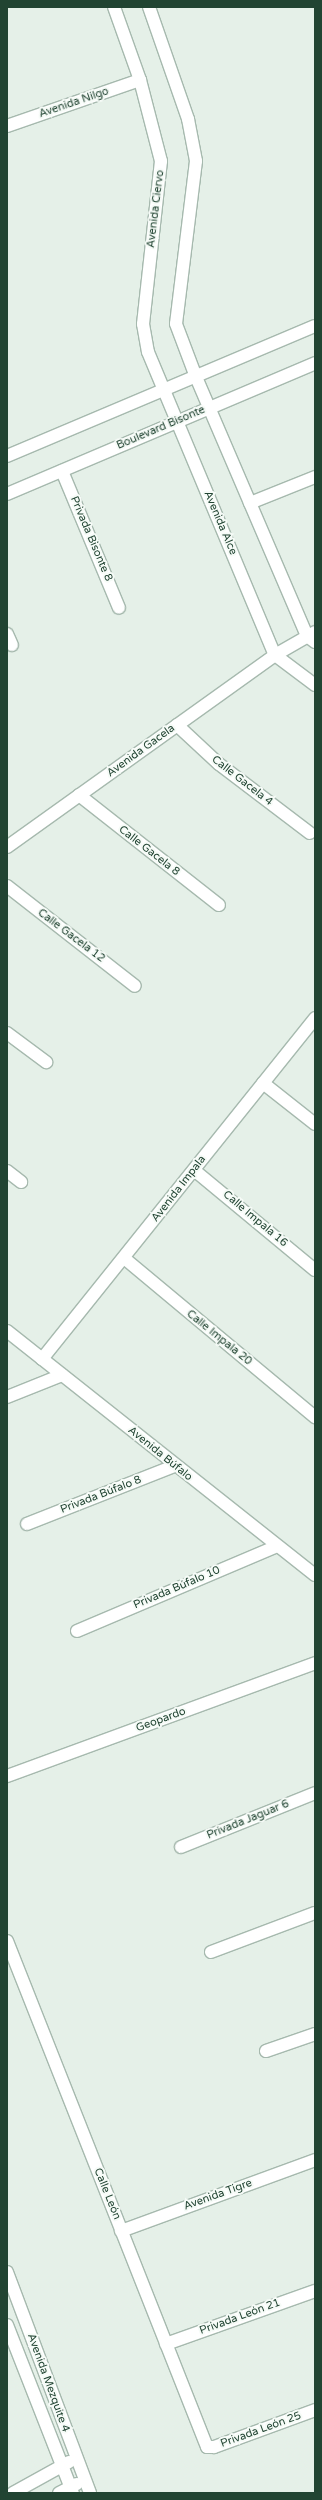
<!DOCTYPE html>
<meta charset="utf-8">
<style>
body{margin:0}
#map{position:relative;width:322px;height:2500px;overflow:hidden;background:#e5f0e8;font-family:"Varela Round",sans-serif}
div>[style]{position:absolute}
.roads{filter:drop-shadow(1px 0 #a6b9ae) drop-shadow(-1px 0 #a6b9ae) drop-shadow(0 1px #a6b9ae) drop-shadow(0 -1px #a6b9ae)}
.minor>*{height:12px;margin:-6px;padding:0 6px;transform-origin:6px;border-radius:6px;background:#fff}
.tertiary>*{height:12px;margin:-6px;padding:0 6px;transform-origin:6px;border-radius:6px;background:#fff}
span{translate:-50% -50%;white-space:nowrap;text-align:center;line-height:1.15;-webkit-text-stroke:4px #f6fbf7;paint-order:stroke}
.street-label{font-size:11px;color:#214432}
.frame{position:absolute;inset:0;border:8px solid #214432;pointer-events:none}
</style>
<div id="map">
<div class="roads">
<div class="minor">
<i style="left:7px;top:126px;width:141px;rotate:-19.1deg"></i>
<i style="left:62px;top:471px;width:148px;rotate:67.4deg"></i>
<i style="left:250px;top:503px;width:70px;rotate:-21.8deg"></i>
<i style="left:7px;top:634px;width:12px;rotate:66deg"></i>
<i style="left:177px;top:725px;width:57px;rotate:42.9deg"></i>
<i style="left:219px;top:764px;width:114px;rotate:37.2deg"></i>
<i style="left:79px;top:795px;width:178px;rotate:38.2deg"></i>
<i style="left:7px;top:847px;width:330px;rotate:-35.6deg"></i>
<i style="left:275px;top:655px;width:46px;rotate:-29.9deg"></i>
<i style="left:7px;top:886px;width:162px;rotate:38deg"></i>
<i style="left:7px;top:1033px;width:49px;rotate:36.6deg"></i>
<i style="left:263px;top:1083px;width:66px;rotate:38.3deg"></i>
<i style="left:194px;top:1170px;width:157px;rotate:39.6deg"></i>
<i style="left:7px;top:1171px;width:18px;rotate:38deg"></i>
<i style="left:124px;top:1258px;width:249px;rotate:39.8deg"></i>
<i style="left:42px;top:1359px;width:437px;rotate:-51.3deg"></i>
<i style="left:7px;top:1397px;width:59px;rotate:-21.8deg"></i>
<i style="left:27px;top:1524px;width:158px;rotate:-21.5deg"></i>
<i style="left:77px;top:1631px;width:217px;rotate:-23deg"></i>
<i style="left:7px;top:1776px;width:328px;rotate:-20.1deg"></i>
<i style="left:181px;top:1847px;width:144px;rotate:-21.9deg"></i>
<i style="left:7px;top:1941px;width:544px;rotate:68.43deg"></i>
<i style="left:207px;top:2447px;width:7px"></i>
<i style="left:214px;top:2447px;width:108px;rotate:-20.1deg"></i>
<i style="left:211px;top:1952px;width:111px;rotate:-20.6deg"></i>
<i style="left:266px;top:2051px;width:52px;rotate:-19.1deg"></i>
<i style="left:121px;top:2231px;width:207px;rotate:-20.1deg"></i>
<i style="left:7px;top:2272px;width:236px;rotate:69.4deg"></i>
<i style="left:7px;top:2325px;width:180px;rotate:68.6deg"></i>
<i style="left:166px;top:2344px;width:158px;rotate:-19.6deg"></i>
<i style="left:13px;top:2493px;width:64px;rotate:-29deg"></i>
<i style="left:59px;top:2493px;width:20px;rotate:-27deg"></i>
</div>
<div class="tertiary">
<i style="left:114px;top:7px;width:77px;rotate:70.4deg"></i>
<i style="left:140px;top:80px;width:84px;rotate:75.5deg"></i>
<i style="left:161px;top:161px;width:164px;rotate:96.3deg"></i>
<i style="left:143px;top:324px;width:28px;rotate:80deg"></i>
<i style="left:148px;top:352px;width:329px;rotate:67.3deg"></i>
<i style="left:275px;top:655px;width:50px;rotate:36.9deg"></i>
<i style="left:149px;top:7px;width:119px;rotate:70.8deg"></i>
<i style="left:188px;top:119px;width:43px;rotate:79.2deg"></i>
<i style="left:196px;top:161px;width:164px;rotate:97deg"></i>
<i style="left:176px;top:324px;width:57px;rotate:69.3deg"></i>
<i style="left:196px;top:377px;width:282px;rotate:66.8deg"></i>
<i style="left:307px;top:636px;width:10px;rotate:37deg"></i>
<i style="left:7px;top:456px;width:334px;rotate:-22.9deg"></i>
<i style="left:7px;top:494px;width:335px;rotate:-23deg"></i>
<i style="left:7px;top:1331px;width:393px;rotate:38.4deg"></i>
</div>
</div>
<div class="street-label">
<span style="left:74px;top:103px;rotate:-19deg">Avenida Nilgo</span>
<span style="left:156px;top:209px;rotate:-83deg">Avenida Ciervo</span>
<span style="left:161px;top:428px;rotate:-23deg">Boulevard Bisonte</span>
<span style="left:220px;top:523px;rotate:67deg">Avenida Alce</span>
<span style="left:91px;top:539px;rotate:67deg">Privada Bisonte 8</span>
<span style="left:141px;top:751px;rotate:-36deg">Avenida Gacela</span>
<span style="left:242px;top:781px;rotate:38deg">Calle Gacela 4</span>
<span style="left:149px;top:851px;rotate:38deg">Calle Gacela 8</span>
<span style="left:71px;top:936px;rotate:37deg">Calle Gacela 12</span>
<span style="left:179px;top:1189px;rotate:-52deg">Avenida Impala</span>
<span style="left:255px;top:1219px;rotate:40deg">Calle Impala 16</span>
<span style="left:219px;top:1338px;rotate:39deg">Calle Impala 20</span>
<span style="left:160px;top:1454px;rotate:39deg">Avenida Búfalo</span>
<span style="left:101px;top:1495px;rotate:-21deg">Privada Búfalo 8</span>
<span style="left:177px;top:1588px;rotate:-23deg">Privada Búfalo 10</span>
<span style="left:161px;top:1720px;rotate:-20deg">Geopardo</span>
<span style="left:248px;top:1820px;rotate:-22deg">Privada Jaguar 6</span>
<span style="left:107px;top:2194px;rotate:68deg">Calle León</span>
<span style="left:218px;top:2195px;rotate:-20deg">Avenida Tigre</span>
<span style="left:240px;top:2317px;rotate:-20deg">Privada León 21</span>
<span style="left:48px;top:2383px;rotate:70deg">Avenida Mezquite 4</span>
<span style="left:261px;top:2430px;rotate:-20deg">Privada León 25</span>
</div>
<div class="frame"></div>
</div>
